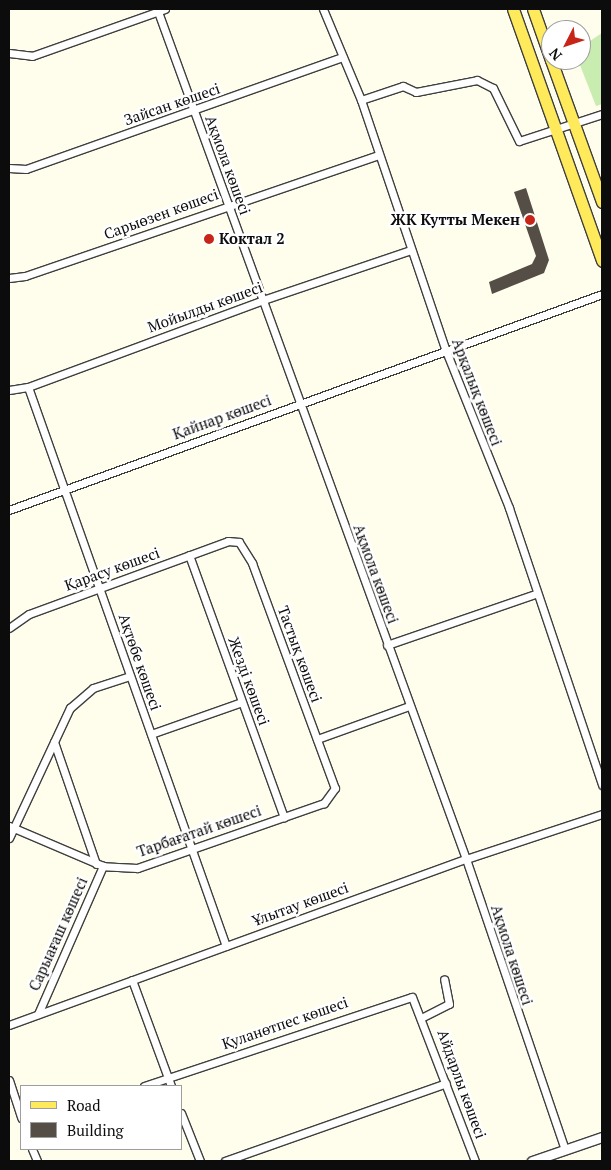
<!DOCTYPE html>
<meta charset="utf-8">
<style>
body{margin:0}
#map{position:relative;width:611px;height:1170px;overflow:hidden;background:#fffdeb;font-family:"PT Serif",serif}
div>[style]{position:absolute}
.green>*{inset:0;background:#c9edb1}
.building>*{inset:0;background:#554e47}
.roads{filter:drop-shadow(1px 0 #3f3f3f) drop-shadow(-1px 0 #3f3f3f) drop-shadow(0 1px #3f3f3f) drop-shadow(0 -1px #3f3f3f)}
.minor>*{height:7px;margin:-3.5px;padding:0 3.5px;transform-origin:3.5px;border-radius:3.5px;background:#fff}
.tertiary>*{height:9px;margin:-4.5px;padding:0 4.5px;transform-origin:4.5px;border-radius:4.5px;background:#fff}
.primary>*{height:11px;margin:-5.5px;padding:0 5.5px;transform-origin:5.5px;border-radius:5.5px;background:#ffea5b}
.dots>*{width:14px;height:14px;translate:-50% -50%;box-sizing:border-box;border:2px solid #fff;border-radius:50%}
span{translate:-50% -50%;white-space:nowrap;text-align:center;line-height:1.15;-webkit-text-stroke:5px #fff;paint-order:stroke}
.street-label{font-size:15px;color:#0c0c0c}
.poi-label{font-size:15px;color:#0c0c0c;font-weight:700}
.right{translate:-100% -50%;text-align:right}
.left{translate:0 -50%;text-align:left}
.frame{position:absolute;inset:0;border:10px solid #0c0c0c;pointer-events:none}
.legend{position:absolute;left:20px;top:1085px;width:162px;height:65px;box-sizing:border-box;background:#fff;border:1px solid #9e9e9e;margin:0;padding:6px 9px;list-style:none;font-size:15px;color:#0c0c0c}
.legend li{display:flex;align-items:center;gap:10px;height:25px}
.legend b{width:25px;border:1px solid #9e9e9e}
.north{position:absolute;left:541px;top:20px;width:50px;height:50px;box-sizing:border-box;background:#fff;border:1px solid #9e9e9e;border-radius:50%;rotate:229deg;font-size:14px;font-weight:700;line-height:20px;text-align:center;color:#0c0c0c}
.north::after{content:'';display:block;margin:auto;width:18px;height:22px;background:#c72518;clip-path:polygon(50% 0,100% 100%,50% 72%,0 100%)}
</style>
<div id="map">
<div class="green">
<i style="clip-path:polygon(602px 33px,602px 104px,596px 106px,578px 60px,581px 47px)"></i>
</div>
<div class="building">
<i style="clip-path:polygon(526px 188px,549px 260px,544px 273px,492px 294px,489px 282px,532px 264px,536px 256px,514px 192px)"></i>
</div>
<div class="roads">
<div class="minor">
<i style="left:157px;top:9px;width:904px;rotate:70.02deg"></i>
<i style="left:466px;top:859px;width:306px;rotate:71.2deg"></i>
<i style="left:323px;top:9px;width:99px;rotate:67.3deg"></i>
<i style="left:361px;top:100px;width:265px;rotate:71.3deg"></i>
<i style="left:446px;top:351px;width:169px;rotate:68.1deg"></i>
<i style="left:509px;top:508px;width:292px;rotate:71.4deg"></i>
<i style="left:9px;top:53px;width:23px;rotate:7deg"></i>
<i style="left:32px;top:56px;width:141px;rotate:-19.5deg"></i>
<i style="left:361px;top:100px;width:44px;rotate:-18.4deg"></i>
<i style="left:403px;top:86px;width:14px;rotate:25deg"></i>
<i style="left:416px;top:92px;width:62px;rotate:-11.1deg"></i>
<i style="left:477px;top:80px;width:18px;rotate:27deg"></i>
<i style="left:493px;top:88px;width:59px;rotate:63.9deg"></i>
<i style="left:519px;top:141px;width:87px;rotate:-18deg"></i>
<i style="left:9px;top:168px;width:17px;rotate:3deg"></i>
<i style="left:26px;top:169px;width:336px;rotate:-19.5deg"></i>
<i style="left:9px;top:278px;width:16px;rotate:-7deg"></i>
<i style="left:25px;top:276px;width:374px;rotate:-18.9deg"></i>
<i style="left:28px;top:387px;width:593px;rotate:70.5deg"></i>
<i style="left:9px;top:390px;width:19px;rotate:-9deg"></i>
<i style="left:28px;top:387px;width:251px;rotate:-20.3deg"></i>
<i style="left:263px;top:300px;width:156px;rotate:-18.7deg"></i>
<i style="left:9px;top:510px;width:631px;rotate:-20.01deg"></i>
<i style="left:189px;top:555px;width:279px;rotate:70.1deg"></i>
<i style="left:9px;top:628px;width:24px;rotate:-35deg"></i>
<i style="left:29px;top:614px;width:212px;rotate:-20.1deg"></i>
<i style="left:228px;top:541px;width:11px;rotate:5deg"></i>
<i style="left:239px;top:542px;width:25px;rotate:58deg"></i>
<i style="left:252px;top:563px;width:240px;rotate:69.8deg"></i>
<i style="left:335px;top:788px;width:19px;rotate:126deg"></i>
<i style="left:324px;top:803px;width:198px;rotate:160.8deg"></i>
<i style="left:137px;top:868px;width:34px;rotate:-177deg"></i>
<i style="left:103px;top:866px;width:102px;rotate:-156.9deg"></i>
<i style="left:387px;top:645px;width:157px;rotate:-19deg"></i>
<i style="left:151px;top:734px;width:96px;rotate:-19.4deg"></i>
<i style="left:317px;top:739px;width:98px;rotate:-19.7deg"></i>
<i style="left:54px;top:742px;width:129px;rotate:71deg"></i>
<i style="left:9px;top:838px;width:144px;rotate:-64.9deg"></i>
<i style="left:70px;top:708px;width:30px;rotate:-41deg"></i>
<i style="left:93px;top:688px;width:38px;rotate:-18deg"></i>
<i style="left:132px;top:980px;width:113px;rotate:69.8deg"></i>
<i style="left:38px;top:1014px;width:162px;rotate:-66.3deg"></i>
<i style="left:423px;top:1017px;width:29px;rotate:-27deg"></i>
<i style="left:449px;top:1004px;width:25px;rotate:-101deg"></i>
<i style="left:9px;top:1025px;width:486px;rotate:-20deg"></i>
<i style="left:466px;top:859px;width:143px;rotate:-18.3deg"></i>
<i style="left:9px;top:1080px;width:40px;rotate:72deg"></i>
<i style="left:144px;top:1086px;width:282px;rotate:-18.4deg"></i>
<i style="left:412px;top:997px;width:176px;rotate:69deg"></i>
<i style="left:181px;top:1113px;width:52px;rotate:68.4deg"></i>
<i style="left:32px;top:1149px;width:13px;rotate:67deg"></i>
<i style="left:225px;top:1161px;width:234px;rotate:-19.4deg"></i>
</div>
<div class="tertiary">
<i style="left:532px;top:1161px;width:74px;rotate:-18.9deg"></i>
</div>
<div class="primary">
<i style="left:513px;top:9px;width:267px;rotate:70.5deg"></i>
<i style="left:533px;top:9px;width:54px;rotate:70.6deg"></i>
<i style="left:551px;top:60px;width:151px;rotate:70.2deg"></i>
</div>
</div>
<div class="dots">
<i style="left:530px;top:220px;background:#c72518"></i>
<i style="left:209px;top:239px;background:#c72518"></i>
</div>
<div class="street-label">
<span style="left:172px;top:104px;rotate:-19deg">Зайсан көшесі</span>
<span style="left:228px;top:165px;rotate:70deg">Ақмола көшесі</span>
<span style="left:161px;top:214px;rotate:-20deg">Сарыөзен көшесі</span>
<span style="left:205px;top:307px;rotate:-20deg">Мойылды көшесі</span>
<span style="left:477px;top:392px;rotate:69deg">Арқалық көшесі</span>
<span style="left:222px;top:417px;rotate:-20deg">Қайнар көшесі</span>
<span style="left:112px;top:569px;rotate:-20deg">Қарасу көшесі</span>
<span style="left:376px;top:574px;rotate:70deg">Ақмола көшесі</span>
<span style="left:300px;top:654px;rotate:70deg">Тастық көшесі</span>
<span style="left:140px;top:662px;rotate:71deg">Ақтөбе көшесі</span>
<span style="left:249px;top:681px;rotate:70deg">Жезді көшесі</span>
<span style="left:199px;top:831px;rotate:-19deg">Тарбағатай көшесі</span>
<span style="left:300px;top:904px;rotate:-20deg">Ұлытау көшесі</span>
<span style="left:58px;top:934px;rotate:-66deg">Сарыағаш көшесі</span>
<span style="left:512px;top:955px;rotate:72deg">Ақмола көшесі</span>
<span style="left:285px;top:1023px;rotate:-19deg">Қуланөтпес көшесі</span>
<span style="left:462px;top:1084px;rotate:70deg">Айдарлы көшесі</span>
</div>
<div class="poi-label">
<span class="right" style="left:520px;top:220px">ЖК Кутты Мекен</span>
<span class="left" style="left:219px;top:239px">Коктал 2</span>
</div>
<div class="frame"></div>
<ul class="legend">
<li><b style="height:6px;background:#ffea5b"></b>Road</li>
<li><b style="height:14px;background:#554e47"></b>Building</li>
</ul>
<div class="north">N</div>
</div>
